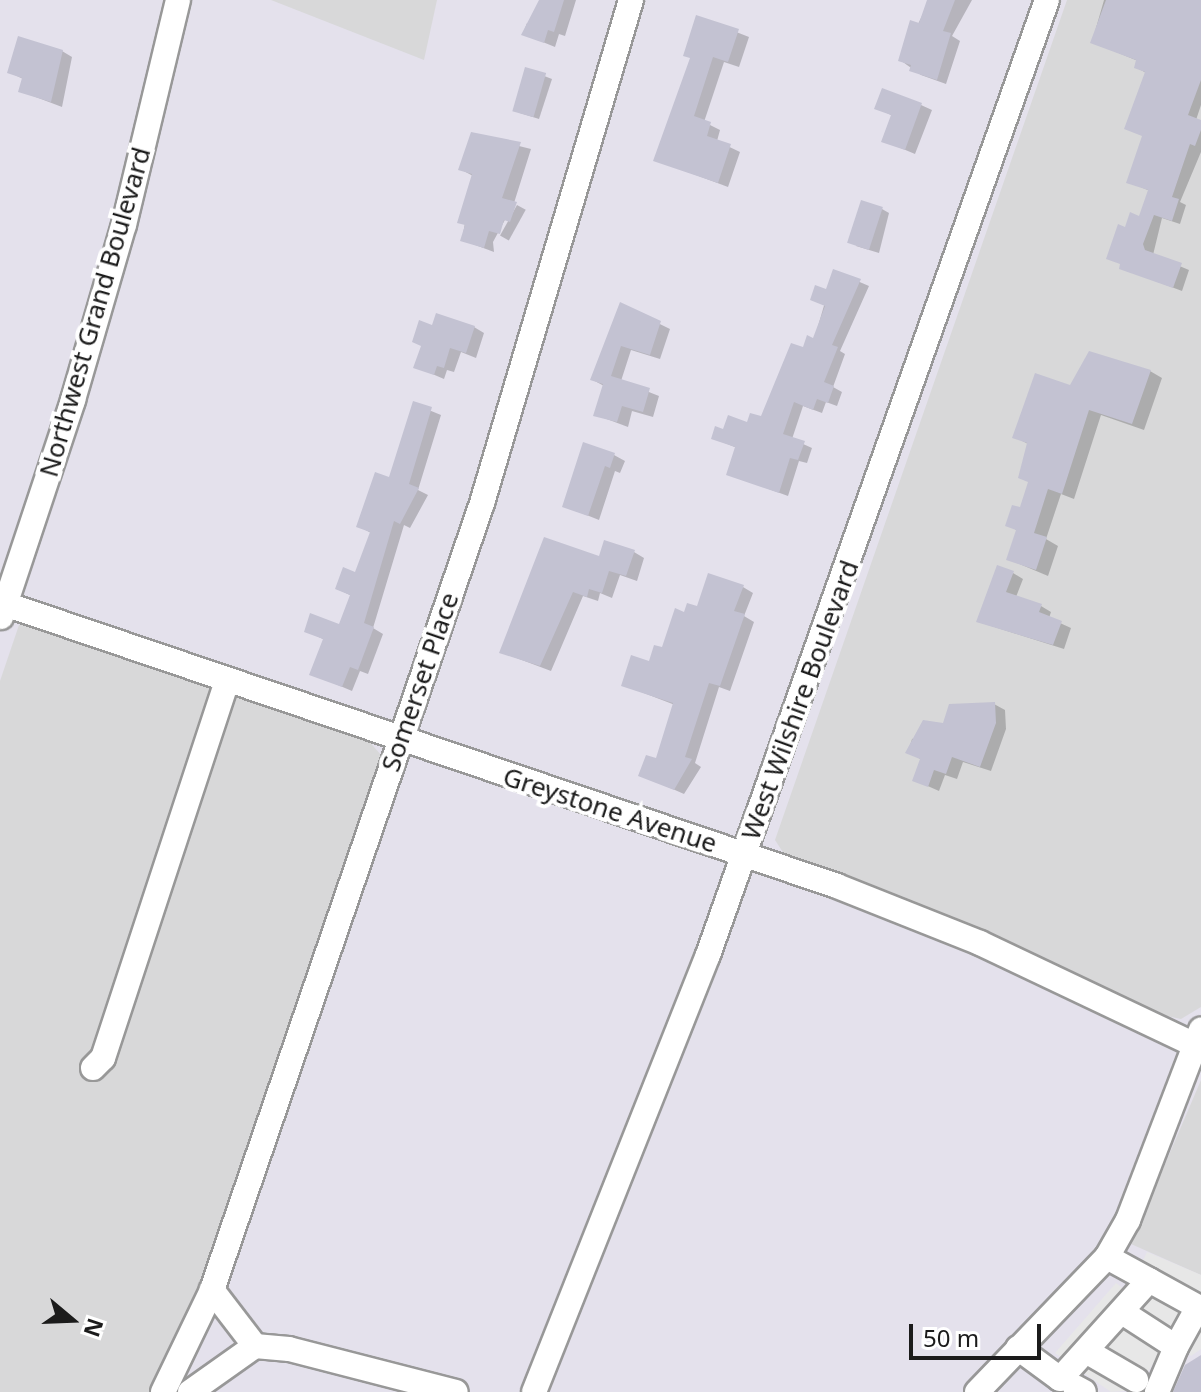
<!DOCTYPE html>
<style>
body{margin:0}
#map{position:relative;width:1201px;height:1392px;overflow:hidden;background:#e4e1ec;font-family:"Noto Sans",sans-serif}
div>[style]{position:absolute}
.residential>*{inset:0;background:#d8d8d9}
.parking>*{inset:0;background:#e7e7e7}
.shadow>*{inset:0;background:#0003;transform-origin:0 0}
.building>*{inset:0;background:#c3c2d2;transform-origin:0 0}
.roads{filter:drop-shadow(2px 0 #989898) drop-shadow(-2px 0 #989898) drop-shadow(0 2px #989898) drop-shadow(0 -2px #989898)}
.minor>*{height:24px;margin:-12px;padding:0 12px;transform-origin:12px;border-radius:12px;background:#fff}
span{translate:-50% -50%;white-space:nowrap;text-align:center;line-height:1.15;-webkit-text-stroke:8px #fff;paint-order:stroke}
.street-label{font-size:26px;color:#1b1b1b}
.north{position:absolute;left:32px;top:1280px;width:80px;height:80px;-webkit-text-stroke:6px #fff;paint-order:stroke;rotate:109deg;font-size:22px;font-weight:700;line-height:32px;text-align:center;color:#1b1b1b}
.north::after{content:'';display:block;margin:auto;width:28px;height:36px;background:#1b1b1b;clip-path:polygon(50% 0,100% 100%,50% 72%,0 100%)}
.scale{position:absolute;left:909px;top:1324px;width:132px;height:36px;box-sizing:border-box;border:4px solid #1b1b1b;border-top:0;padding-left:10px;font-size:24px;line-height:28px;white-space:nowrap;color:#1b1b1b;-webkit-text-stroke:6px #fff;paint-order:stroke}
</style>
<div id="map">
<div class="residential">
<i style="clip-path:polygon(271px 0,437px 0,424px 60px)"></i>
<i style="clip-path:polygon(1067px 0,1201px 0,1201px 1007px,1181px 1019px,1153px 1013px,920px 907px,786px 857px,775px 840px)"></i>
<i style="clip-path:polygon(29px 623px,366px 738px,382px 756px,217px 1244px,150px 1392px,0 1392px,0 681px,19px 625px)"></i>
<i style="clip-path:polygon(1201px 1080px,1201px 1275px,1131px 1244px)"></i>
</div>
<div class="parking">
<i style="clip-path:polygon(1147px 1252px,1201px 1275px,1201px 1349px,1191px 1356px,1183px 1346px,1154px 1362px,1137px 1390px,1111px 1392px,1055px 1353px,1116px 1283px,1128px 1292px)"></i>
</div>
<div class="shadow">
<i style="clip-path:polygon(541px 0,576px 0,565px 36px,559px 34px,555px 47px,523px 34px,527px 23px,533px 25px)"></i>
<i style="clip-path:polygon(930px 0,972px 0,952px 36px,960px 41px,946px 84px,921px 75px,900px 60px)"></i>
<i style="clip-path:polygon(1104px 0,1201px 1px,1201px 105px,1196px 120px,1201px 122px,1201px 152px,1180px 202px,1186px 205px,1180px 224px,1162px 218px,1153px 255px,1189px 270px,1182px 291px,1121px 268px,1126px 229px,1140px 218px,1150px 191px,1129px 182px,1144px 137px,1146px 73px,1136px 67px,1138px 61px,1092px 42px)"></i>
<i style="clip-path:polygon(698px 17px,749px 37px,739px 67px,724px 62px,704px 122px,720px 130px,717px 141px,740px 152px,728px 187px,656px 160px,692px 59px)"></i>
<i style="clip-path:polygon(62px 51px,72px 57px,62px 107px,20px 91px,23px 79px,9px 72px)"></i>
<i style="clip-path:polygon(526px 69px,552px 79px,539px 119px,520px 113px)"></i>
<i style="clip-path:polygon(921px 105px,932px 110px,915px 154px,884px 141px,893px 116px,877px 108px)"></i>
<i style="clip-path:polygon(472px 134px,531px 149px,514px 203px,493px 242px,494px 252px,462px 240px,473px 176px,460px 169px)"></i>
<i style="left:517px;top:205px;width:10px;height:35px;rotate:29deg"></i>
<i style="clip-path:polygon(882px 209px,889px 213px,879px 253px,856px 246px)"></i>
<i style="clip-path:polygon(834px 271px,869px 286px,840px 351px,845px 354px,833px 387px,842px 392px,837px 406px,826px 402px,822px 413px,803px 406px,792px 439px,812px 448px,807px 463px,799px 461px,788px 496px,728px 474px,737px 448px,713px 438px,762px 419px,814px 340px)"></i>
<i style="clip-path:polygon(621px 305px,670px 329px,660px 359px,631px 350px,621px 381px,659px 396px,653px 417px,632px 411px,628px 427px,596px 415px,604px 386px,593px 380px)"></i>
<i style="clip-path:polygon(474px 327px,484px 333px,476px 358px,461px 352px,454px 372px,447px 370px,444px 379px,416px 367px,433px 328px)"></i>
<i style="clip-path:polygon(1150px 371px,1162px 378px,1144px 430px,1101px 415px,1074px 499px,1061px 494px,1046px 539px,1058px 546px,1048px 576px,1008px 559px,1018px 531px,1008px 525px,1021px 510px,1030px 483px,1028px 444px,1015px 437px,1071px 388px)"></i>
<i style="clip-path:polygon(414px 404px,441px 415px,418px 490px,428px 495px,410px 528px,404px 525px,373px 628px,383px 634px,368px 674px,360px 671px,352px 691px,312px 674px,325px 640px,306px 631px,340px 627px,352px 596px,337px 589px,356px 574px,371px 533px,358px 526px,391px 480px)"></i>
<i style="clip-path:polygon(614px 455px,625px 461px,620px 473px,615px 471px,599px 520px,564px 506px)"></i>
<i style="clip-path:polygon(634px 552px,644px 558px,637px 581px,620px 575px,612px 598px,600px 593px,598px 601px,583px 596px,551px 671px,501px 652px,600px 558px)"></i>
<i style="clip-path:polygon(1013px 573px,1023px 579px,1016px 597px,1041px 606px,1051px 612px,1049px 618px,1071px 628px,1064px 649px,979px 622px)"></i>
<i style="clip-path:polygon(743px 587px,753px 593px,744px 616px,754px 622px,730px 691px,719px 687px,695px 763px,701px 767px,684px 794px,641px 775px,657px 761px,675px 705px,623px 685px,663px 649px,685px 614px)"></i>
<i style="clip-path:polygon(994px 704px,1005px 710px,1006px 729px,991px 771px,963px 762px,957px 779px,945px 775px,939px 791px,914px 780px,922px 760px,908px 752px,912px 739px)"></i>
</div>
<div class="building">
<i style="clip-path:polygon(539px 0,564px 0,554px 32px,548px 30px,544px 43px,521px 35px)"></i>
<i style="clip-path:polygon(927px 0,955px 0,943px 31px,951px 33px,937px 80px,909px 71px,911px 65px,898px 61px,910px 20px,919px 23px)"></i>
<i style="clip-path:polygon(1106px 0,1201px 0,1201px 80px,1188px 115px,1201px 120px,1201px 130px,1195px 146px,1190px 144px,1172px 197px,1179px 199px,1172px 221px,1154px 215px,1143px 244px,1145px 250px,1182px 263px,1173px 288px,1119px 269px,1120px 264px,1106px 259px,1118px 224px,1125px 227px,1130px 212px,1139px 216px,1148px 190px,1126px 183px,1142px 136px,1124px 129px,1145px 72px,1134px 68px,1136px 60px,1090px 43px)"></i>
<i style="clip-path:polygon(696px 15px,739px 29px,728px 62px,713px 57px,694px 116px,711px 122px,707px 136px,731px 144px,718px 183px,653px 161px,690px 58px,683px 56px)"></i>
<i style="clip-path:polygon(18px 36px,63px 50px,51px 102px,18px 92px,22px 78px,7px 73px)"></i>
<i style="left:525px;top:67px;width:22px;height:46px;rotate:16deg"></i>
<i style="clip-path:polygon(882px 88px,922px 103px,905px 150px,881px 142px,891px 115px,874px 109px)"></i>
<i style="clip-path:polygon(471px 132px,521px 142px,502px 198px,517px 202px,510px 222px,504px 220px,500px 234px,489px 231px,484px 248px,460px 241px,465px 225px,457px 223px,472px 174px,458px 170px)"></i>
<i style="left:861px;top:200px;width:23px;height:45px;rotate:18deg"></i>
<i style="clip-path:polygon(833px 269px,861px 279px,832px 345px,838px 347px,824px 382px,834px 386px,828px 403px,817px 399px,813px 410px,794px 402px,783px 434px,805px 441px,798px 460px,790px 458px,779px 493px,726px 475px,735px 447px,711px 439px,715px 426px,723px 429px,728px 415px,747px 422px,750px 413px,761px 416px,791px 343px,803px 347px,807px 335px,813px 338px,825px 306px,810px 300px,815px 285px,826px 289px)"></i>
<i style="clip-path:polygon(620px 302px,661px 321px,650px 355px,621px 346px,611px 376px,650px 388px,643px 412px,622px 406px,617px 422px,593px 416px,603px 384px,590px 380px)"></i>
<i style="clip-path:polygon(436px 313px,475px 326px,466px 353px,450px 348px,444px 368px,437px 366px,434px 375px,413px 368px,421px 346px,412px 342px,419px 320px,432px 325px)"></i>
<i style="clip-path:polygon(1089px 351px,1151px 370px,1132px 424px,1089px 410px,1062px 494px,1048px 489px,1034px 533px,1047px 537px,1036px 570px,1006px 560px,1016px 530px,1005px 526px,1012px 505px,1020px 507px,1028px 482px,1018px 478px,1027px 443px,1012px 438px,1035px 373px,1070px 385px)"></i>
<i style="clip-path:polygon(413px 401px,432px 407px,409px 484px,419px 488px,400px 524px,394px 521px,364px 623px,374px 627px,358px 670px,350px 667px,342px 687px,309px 675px,323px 639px,304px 632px,310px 613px,339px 624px,350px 595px,335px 589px,343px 567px,355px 572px,370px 532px,356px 527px,375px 472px,389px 477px)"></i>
<i style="clip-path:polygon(583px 442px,615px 453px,610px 468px,605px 466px,588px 516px,562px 507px)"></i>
<i style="clip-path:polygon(544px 537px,599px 556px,604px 540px,635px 550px,626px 576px,609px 571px,602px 593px,589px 589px,587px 597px,573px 592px,540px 666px,499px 653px)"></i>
<i style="clip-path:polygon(997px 565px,1014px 571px,1006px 592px,1042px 604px,1039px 612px,1062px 621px,1053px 645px,976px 622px)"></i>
<i style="clip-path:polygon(708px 573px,744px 585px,734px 611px,745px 614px,720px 686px,709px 683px,685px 757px,692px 759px,674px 790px,638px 776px,646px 755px,656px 758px,673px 703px,621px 686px,631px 655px,649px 661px,654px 645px,662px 647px,675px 608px,684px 612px,687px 603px,697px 606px)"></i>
<i style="clip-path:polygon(995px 702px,996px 723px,980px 767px,952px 757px,946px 774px,934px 770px,928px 787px,912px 781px,920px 759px,905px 753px,923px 720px,943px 723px,949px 704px)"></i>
<i style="clip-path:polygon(1201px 1355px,1201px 1392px,1173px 1392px,1185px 1365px)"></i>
</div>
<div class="roads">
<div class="minor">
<i style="left:5px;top:604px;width:878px;rotate:18.72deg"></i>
<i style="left:837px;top:886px;width:154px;rotate:21.7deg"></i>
<i style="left:980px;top:943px;width:245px;rotate:25.4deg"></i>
<i style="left:1px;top:617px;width:229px;rotate:-71.6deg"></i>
<i style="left:73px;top:400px;width:182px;rotate:-73.8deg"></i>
<i style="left:124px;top:225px;width:231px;rotate:-76.5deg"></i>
<i style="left:93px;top:1068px;width:14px;rotate:-45deg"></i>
<i style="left:103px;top:1058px;width:398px;rotate:-71.8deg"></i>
<i style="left:1122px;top:1312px;width:64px;rotate:32.9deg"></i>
<i style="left:1176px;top:1347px;width:46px;rotate:-61.2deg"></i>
<i style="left:1198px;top:1307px;width:56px;rotate:-151.1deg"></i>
<i style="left:255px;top:1346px;width:71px;rotate:-127.5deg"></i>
<i style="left:212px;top:1290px;width:832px;rotate:-71.06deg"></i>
<i style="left:482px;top:503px;width:525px;rotate:-73.5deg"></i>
<i style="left:1018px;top:1348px;width:52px;rotate:36.4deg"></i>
<i style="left:1060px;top:1379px;width:133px;rotate:-48deg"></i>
<i style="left:1149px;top:1280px;width:48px;rotate:-151.3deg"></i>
<i style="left:1086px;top:1351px;width:58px;rotate:30.1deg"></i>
<i style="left:1075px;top:1387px;width:10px;rotate:29deg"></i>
<i style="left:163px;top:1392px;width:113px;rotate:-64.3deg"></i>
<i style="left:190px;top:1392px;width:80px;rotate:-35.3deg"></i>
<i style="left:255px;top:1346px;width:34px;rotate:5deg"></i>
<i style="left:289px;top:1349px;width:172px;rotate:14.4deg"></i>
<i style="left:534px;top:1392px;width:470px;rotate:-68.3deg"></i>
<i style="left:708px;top:955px;width:1013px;rotate:-70.46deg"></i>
<i style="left:977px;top:1392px;width:187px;rotate:-46.1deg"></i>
<i style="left:1107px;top:1257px;width:43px;rotate:-60.4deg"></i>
<i style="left:1128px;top:1220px;width:204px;rotate:-69deg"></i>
<i style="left:1157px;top:1392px;width:49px;rotate:-67.1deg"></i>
</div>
</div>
<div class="street-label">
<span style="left:95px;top:312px;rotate:-74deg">Northwest Grand Boulevard</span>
<span style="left:420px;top:682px;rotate:-71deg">Somerset Place</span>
<span style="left:800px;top:700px;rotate:-70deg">West Wilshire Boulevard</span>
<span style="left:610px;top:810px;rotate:18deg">Greystone Avenue</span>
</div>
<div class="north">N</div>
<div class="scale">50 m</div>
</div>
